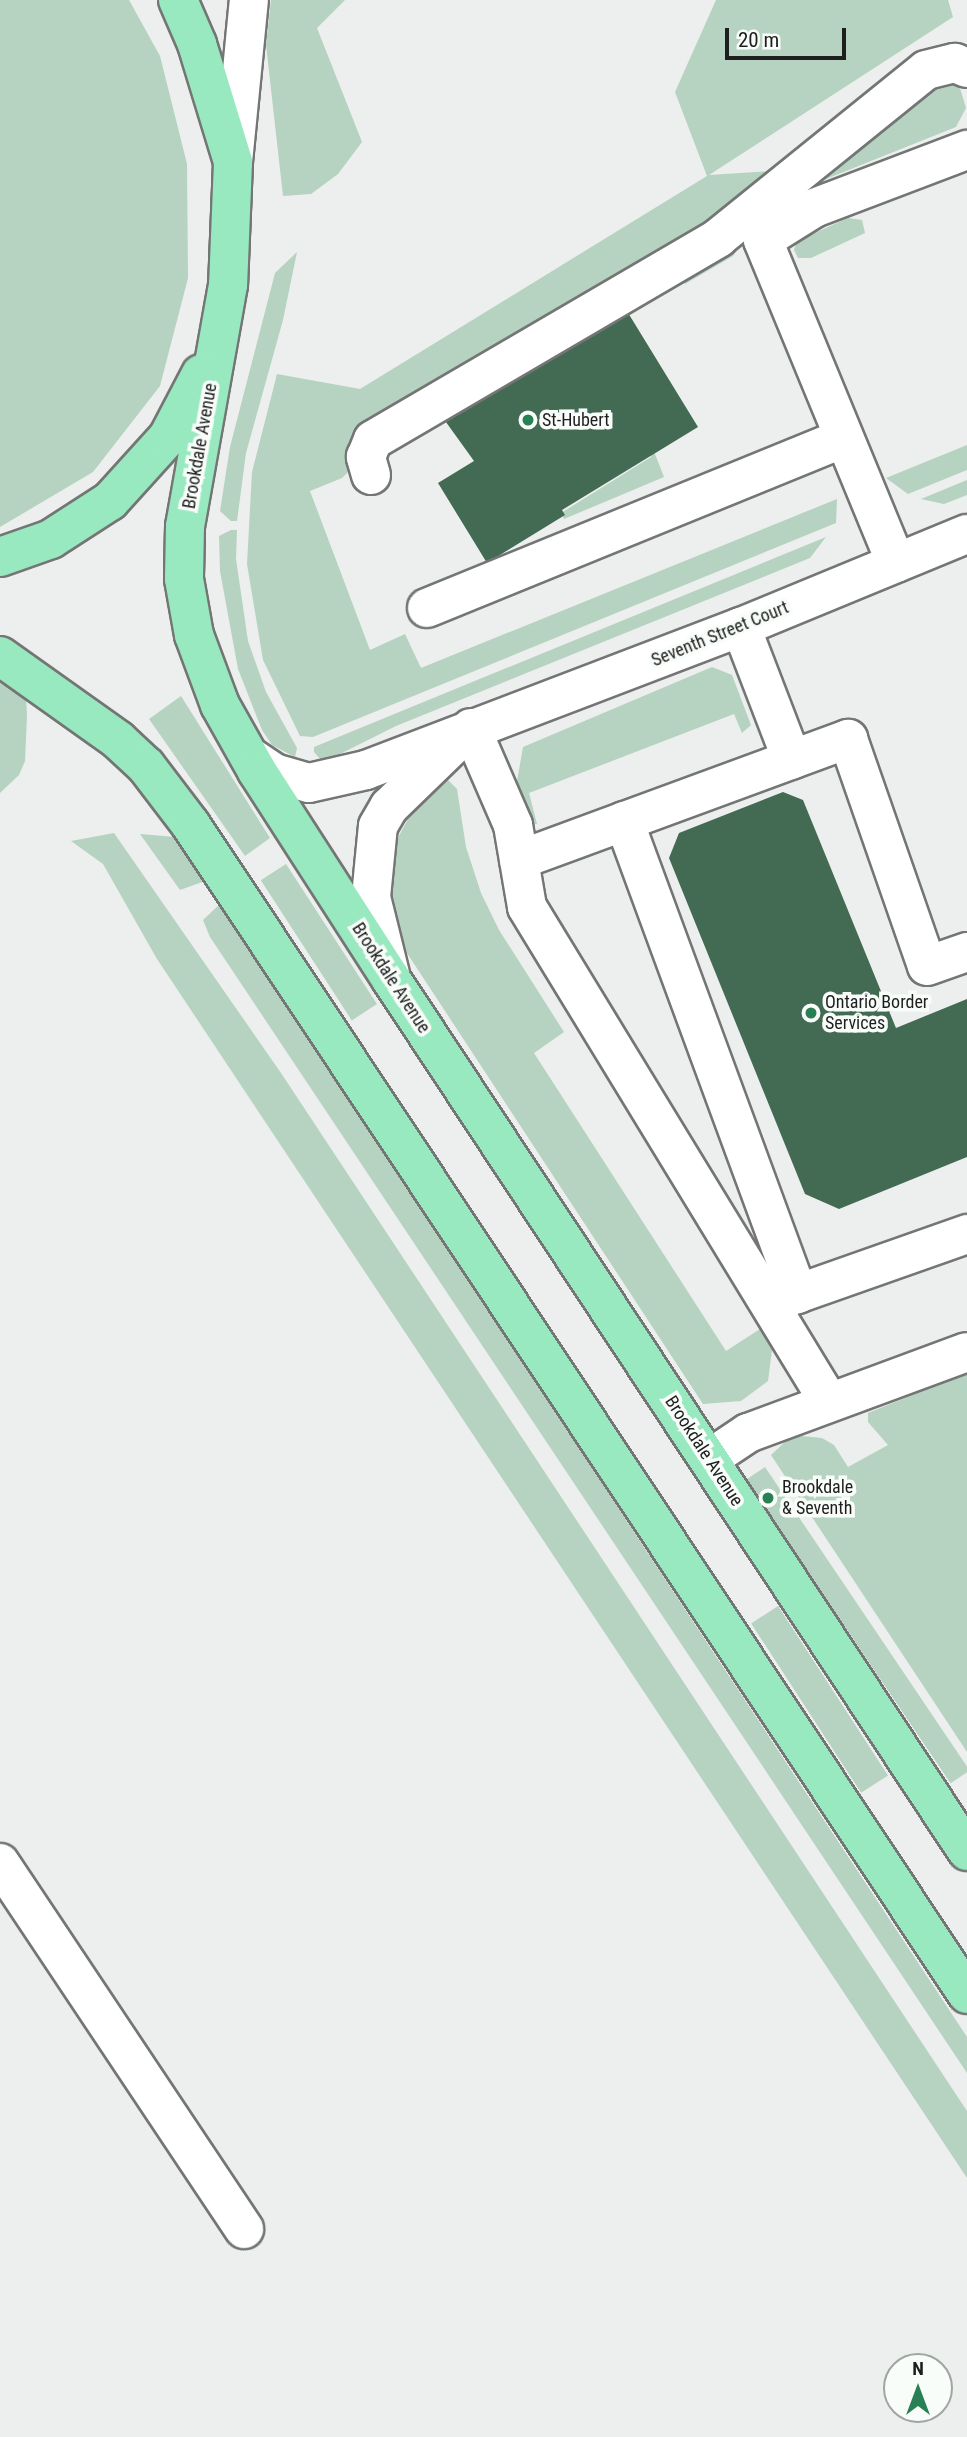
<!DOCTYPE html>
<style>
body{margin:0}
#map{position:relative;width:967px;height:2437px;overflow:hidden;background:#ecefed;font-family:"Roboto Condensed",sans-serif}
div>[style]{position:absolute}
.green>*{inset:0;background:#b6d2c0;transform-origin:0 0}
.building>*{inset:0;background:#436a53}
.roads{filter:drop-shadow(2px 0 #737674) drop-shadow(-2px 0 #737674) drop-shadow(0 2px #737674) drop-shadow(0 -2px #737674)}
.minor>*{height:38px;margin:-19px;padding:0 19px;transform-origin:19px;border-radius:19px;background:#fff}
.major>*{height:38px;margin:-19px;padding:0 19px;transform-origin:19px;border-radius:19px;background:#99e9c0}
.dots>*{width:19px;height:19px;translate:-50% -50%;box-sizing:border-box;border:4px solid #f9fdfa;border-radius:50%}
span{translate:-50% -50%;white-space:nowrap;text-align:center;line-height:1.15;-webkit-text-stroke:7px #f9fdfa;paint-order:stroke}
.poi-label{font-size:18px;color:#1d1e1d}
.left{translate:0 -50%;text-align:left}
.street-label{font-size:18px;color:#1d1e1d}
.north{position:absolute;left:883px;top:2353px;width:70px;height:70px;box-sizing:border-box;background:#f9fdfa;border:2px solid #a1a4a2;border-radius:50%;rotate:0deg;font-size:19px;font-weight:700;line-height:28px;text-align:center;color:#1d1e1d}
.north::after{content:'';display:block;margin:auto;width:24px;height:32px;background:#298055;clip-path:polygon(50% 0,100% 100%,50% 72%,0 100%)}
.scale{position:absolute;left:725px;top:28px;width:121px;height:32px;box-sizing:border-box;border:4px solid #1d1e1d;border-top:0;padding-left:9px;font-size:21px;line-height:24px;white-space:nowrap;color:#1d1e1d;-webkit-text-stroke:5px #f9fdfa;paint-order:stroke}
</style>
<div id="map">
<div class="green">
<i style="clip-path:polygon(0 0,129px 0,160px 56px,187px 164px,188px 278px,160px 386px,93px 472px,0 527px)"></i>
<i style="clip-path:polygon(271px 0,345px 0,317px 28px,362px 142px,338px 174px,311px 194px,283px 196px,266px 45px)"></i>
<i style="clip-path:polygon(716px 0,948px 0,953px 17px,709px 175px,774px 171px,717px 220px,349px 448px,348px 472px,342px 478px,310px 491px,370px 650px,405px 634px,421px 668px,837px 499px,836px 523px,313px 737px,300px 736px,263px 660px,247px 564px,252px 472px,277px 374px,360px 389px,707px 176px,675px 92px)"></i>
<i style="clip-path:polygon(926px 80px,953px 81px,960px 88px,966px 108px,956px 127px,806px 187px,754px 228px,733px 256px,685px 284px,679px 272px)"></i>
<i style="clip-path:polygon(848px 218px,862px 220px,865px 233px,811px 258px,798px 258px,794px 250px,797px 241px)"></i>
<i style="clip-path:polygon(297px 252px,283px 320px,246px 453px,237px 521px,231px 521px,220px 511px,230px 447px,275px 273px)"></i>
<i style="clip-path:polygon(967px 445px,967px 470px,908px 494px,886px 478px)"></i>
<i style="clip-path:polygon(653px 449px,664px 477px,564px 519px,561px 513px,651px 457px)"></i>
<i style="clip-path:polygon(967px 480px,967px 495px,944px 504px,921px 499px)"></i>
<i style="clip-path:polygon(231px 530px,237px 530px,236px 559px,248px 641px,266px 692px,297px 748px,295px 757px,272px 745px,262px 730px,238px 669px,220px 571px,219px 536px)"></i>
<i style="clip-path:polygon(826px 537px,810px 558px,396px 726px,340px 754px,321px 760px,314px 752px,314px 747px)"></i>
<i style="clip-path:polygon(712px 667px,732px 675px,751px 725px,742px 733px,734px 714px,529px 793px,537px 824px,531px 824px,516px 787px,523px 747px)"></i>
<i style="clip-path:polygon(0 683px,26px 696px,27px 716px,25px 761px,19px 775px,0 793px)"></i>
<i style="clip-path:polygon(181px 696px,270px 838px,245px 856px,149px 719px)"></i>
<i style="clip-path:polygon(447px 779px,457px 789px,466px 847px,481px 893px,499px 930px,564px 1032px,534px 1053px,726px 1351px,760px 1329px,772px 1350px,768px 1381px,741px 1401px,703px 1404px,401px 944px,389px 914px,392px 849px,417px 802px)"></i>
<i style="clip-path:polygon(114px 833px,281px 1073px,967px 2111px,967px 2178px,157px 959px,103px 864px,71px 841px)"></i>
<i style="clip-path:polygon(140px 834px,175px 837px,205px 881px,180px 890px)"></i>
<i style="left:286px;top:864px;width:167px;height:30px;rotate:57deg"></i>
<i style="clip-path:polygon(220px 904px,967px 2037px,967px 2073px,210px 937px,203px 920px)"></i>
<i style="clip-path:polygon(967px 1373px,967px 1752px,771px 1455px,786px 1441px,801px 1436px,822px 1438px,834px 1445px,848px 1467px,888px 1445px,868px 1422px,868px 1413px)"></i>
<i style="left:765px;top:1467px;width:366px;height:23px;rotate:56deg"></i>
<i style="left:778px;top:1606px;width:202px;height:32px;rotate:57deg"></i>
</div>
<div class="building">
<i style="clip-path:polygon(622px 303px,698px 427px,562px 510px,565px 515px,487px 563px,438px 483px,474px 461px,438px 411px)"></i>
<i style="clip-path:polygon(783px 792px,803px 800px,896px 1028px,967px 999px,967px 1157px,839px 1209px,805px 1194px,669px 858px,679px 833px)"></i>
</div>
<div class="roads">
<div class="minor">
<i style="left:233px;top:162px;width:163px;rotate:-84.4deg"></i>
<i style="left:371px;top:475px;width:19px;rotate:-106deg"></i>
<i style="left:366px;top:457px;width:18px;rotate:-68deg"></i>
<i style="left:373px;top:440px;width:400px;rotate:-30.3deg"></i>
<i style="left:718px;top:238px;width:267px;rotate:-38.9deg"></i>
<i style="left:926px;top:70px;width:30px;rotate:-14deg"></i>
<i style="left:955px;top:63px;width:13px;rotate:23deg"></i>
<i style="left:896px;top:563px;width:349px;rotate:-112.4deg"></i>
<i style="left:763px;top:240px;width:60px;rotate:-32.1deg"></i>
<i style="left:814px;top:208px;width:164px;rotate:-20.8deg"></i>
<i style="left:427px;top:608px;width:450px;rotate:-22.2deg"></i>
<i style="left:741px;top:627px;width:142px;rotate:69deg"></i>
<i style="left:471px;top:728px;width:106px;rotate:66.6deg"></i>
<i style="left:513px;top:825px;width:83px;rotate:80.3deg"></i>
<i style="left:527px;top:907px;width:580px;rotate:58.61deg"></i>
<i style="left:249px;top:756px;width:30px;rotate:34deg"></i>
<i style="left:274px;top:773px;width:36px;rotate:16deg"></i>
<i style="left:309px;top:783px;width:58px;rotate:-12.8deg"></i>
<i style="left:366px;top:770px;width:401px;rotate:-20.9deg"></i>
<i style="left:741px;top:627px;width:244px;rotate:-22.4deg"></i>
<i style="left:624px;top:821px;width:504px;rotate:69.8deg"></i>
<i style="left:519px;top:860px;width:351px;rotate:-20.2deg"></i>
<i style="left:848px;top:739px;width:240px;rotate:70.8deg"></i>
<i style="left:927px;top:966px;width:42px;rotate:-19.3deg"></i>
<i style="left:390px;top:974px;width:79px;rotate:-103.9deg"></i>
<i style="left:371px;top:897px;width:71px;rotate:-84.4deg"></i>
<i style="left:378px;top:826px;width:22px;rotate:-60deg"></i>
<i style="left:389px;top:807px;width:93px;rotate:-44.1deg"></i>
<i style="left:774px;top:1302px;width:205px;rotate:-19.4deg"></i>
<i style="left:709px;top:1459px;width:47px;rotate:-33.7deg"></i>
<i style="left:748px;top:1433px;width:233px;rotate:-20.3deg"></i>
<i style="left:0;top:1863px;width:440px;rotate:56.3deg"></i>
</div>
<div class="major">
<i style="left:178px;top:0;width:48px;rotate:66.6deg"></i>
<i style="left:197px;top:44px;width:123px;rotate:73deg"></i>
<i style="left:233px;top:162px;width:123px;rotate:92.3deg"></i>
<i style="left:228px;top:285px;width:245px;rotate:100.1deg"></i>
<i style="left:185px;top:526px;width:53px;rotate:91.1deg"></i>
<i style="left:184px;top:579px;width:57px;rotate:79.9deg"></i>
<i style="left:194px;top:635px;width:75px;rotate:69.6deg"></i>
<i style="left:220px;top:705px;width:76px;rotate:60.7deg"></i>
<i style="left:257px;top:771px;width:247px;rotate:57.2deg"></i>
<i style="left:391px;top:979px;width:1045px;rotate:56.55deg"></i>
<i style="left:0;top:557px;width:54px;rotate:-19.4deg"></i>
<i style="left:51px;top:539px;width:70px;rotate:-32.8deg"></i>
<i style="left:110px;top:501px;width:86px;rotate:-47.8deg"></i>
<i style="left:168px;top:437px;width:71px;rotate:-62.4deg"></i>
<i style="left:0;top:656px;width:145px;rotate:35.4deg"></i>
<i style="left:118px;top:740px;width:38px;rotate:43deg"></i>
<i style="left:146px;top:766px;width:74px;rotate:52.7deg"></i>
<i style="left:191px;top:825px;width:1403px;rotate:56.42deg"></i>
</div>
</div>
<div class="dots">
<i style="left:528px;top:420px;background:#298055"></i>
<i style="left:811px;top:1013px;background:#298055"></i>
<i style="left:768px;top:1498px;background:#298055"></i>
</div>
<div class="poi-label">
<span class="left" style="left:542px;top:420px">St-Hubert</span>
<span class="left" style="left:825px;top:1013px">Ontario Border<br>Services</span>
<span class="left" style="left:782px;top:1498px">Brookdale<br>&amp; Seventh</span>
</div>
<div class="street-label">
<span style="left:200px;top:446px;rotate:-80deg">Brookdale Avenue</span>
<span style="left:720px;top:634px;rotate:-22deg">Seventh Street Court</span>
<span style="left:391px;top:978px;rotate:57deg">Brookdale Avenue</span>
<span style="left:704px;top:1451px;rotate:57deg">Brookdale Avenue</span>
</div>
<div class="north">N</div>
<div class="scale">20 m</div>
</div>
